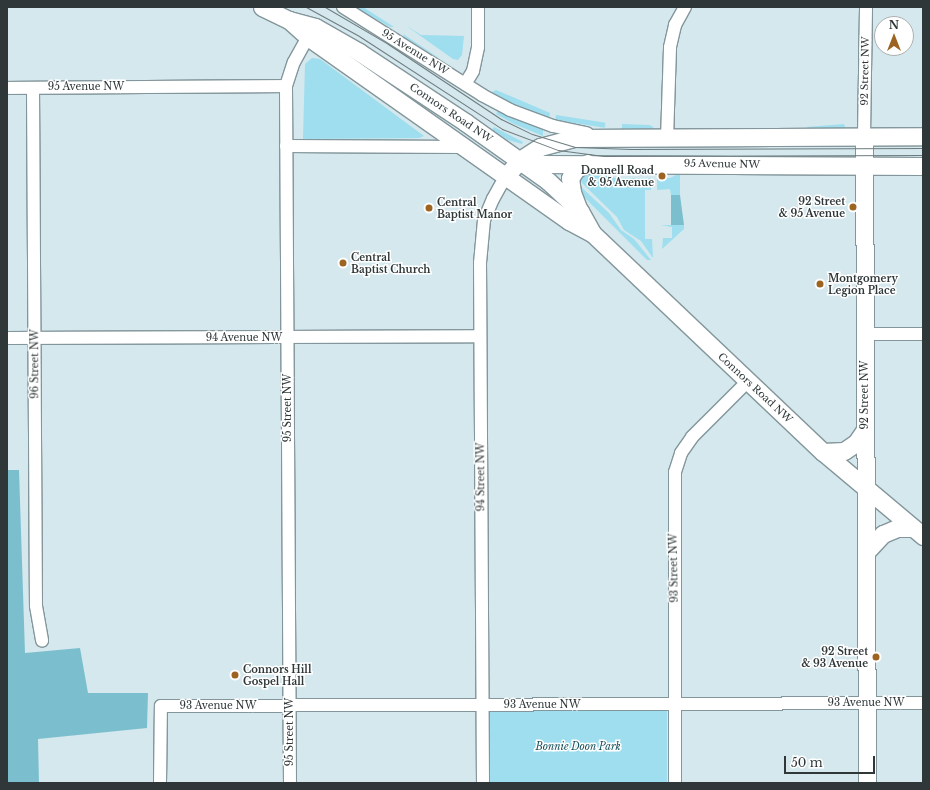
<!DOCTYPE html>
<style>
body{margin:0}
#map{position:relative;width:930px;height:790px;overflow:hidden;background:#d4e8ed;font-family:"Libre Baskerville",serif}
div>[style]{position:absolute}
.green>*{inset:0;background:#9edeee;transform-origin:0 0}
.forest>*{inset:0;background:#7bbfcf}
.roads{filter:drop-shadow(1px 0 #83969b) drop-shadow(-1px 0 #83969b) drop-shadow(0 1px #83969b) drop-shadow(0 -1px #83969b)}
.street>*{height:12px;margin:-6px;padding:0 6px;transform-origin:6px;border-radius:6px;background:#fff}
.secondary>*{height:17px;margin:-8.5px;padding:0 8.5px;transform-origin:8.5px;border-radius:8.5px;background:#fff}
.tram>*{height:1px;margin:-0.5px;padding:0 0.5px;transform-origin:0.5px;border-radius:0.5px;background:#6e7b7e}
.dots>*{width:11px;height:11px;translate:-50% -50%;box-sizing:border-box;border:2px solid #fff;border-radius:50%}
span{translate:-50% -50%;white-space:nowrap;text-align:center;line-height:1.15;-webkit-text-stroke:3px #fff;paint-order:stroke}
.street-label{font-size:10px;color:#2f3739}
.poi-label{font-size:10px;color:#2f3739;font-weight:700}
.right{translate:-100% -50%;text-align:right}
.left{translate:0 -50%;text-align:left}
.park-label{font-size:10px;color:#17515d;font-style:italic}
.frame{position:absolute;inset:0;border:8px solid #2f3739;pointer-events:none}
.north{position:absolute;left:874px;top:16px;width:40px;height:40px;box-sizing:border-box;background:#fff;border:1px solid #acafb0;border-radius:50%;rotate:0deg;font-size:11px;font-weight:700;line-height:16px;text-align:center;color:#2f3739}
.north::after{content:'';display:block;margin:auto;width:14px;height:18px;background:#9c6321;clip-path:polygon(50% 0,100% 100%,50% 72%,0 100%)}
.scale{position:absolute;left:784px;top:756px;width:91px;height:18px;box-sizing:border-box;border:2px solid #2f3739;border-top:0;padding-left:5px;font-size:12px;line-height:14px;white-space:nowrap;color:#2f3739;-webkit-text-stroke:3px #fff;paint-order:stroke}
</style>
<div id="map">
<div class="green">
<i style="clip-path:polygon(355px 7px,363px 7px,394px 27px,390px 27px)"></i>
<i style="clip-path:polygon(405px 25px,421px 35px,464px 36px,462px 55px,458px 60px,453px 59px)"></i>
<i style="clip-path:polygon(403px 34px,445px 62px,452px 66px,405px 38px)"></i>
<i style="clip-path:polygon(312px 58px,320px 59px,424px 136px,419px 138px,303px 139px,305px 64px)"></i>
<i style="clip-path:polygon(496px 90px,550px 113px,549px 118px,507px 103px,492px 92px)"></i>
<i style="clip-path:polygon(498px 111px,543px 129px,543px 136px,514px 124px,496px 114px)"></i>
<i style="left:556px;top:115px;width:50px;height:5px;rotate:9deg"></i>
<i style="clip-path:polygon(622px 124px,649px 125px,654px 127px,647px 130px,622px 129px)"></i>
<i style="clip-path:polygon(844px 124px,846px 129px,810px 131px,807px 127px)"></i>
<i style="clip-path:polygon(494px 127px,523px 142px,522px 144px,508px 140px,492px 130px)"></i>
<i style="clip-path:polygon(593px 172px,615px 178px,651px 178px,651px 190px,645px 190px,645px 239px,652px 239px,653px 258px,641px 241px,624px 230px,617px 217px,582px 183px,580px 179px,582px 175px)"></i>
<i style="clip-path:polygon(680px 173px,680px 195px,671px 195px,670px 189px,657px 190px,657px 178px,670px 178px)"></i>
<i style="clip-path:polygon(579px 185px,609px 213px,621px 230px,634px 239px,651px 260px,647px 260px,579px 192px)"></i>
<i style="clip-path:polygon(661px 225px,684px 225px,684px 229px,662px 249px,663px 238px,672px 238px,672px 227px)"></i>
<i style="left:667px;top:711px;width:72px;height:178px;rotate:90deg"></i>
</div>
<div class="forest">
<i style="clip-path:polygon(671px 195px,680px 195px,684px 225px,671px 225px)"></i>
<i style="clip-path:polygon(7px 470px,19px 470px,25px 653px,80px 648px,88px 693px,148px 693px,147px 728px,38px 739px,39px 783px,7px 783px)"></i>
</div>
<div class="roads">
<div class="street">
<i style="left:343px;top:7px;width:165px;rotate:32.3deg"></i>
<i style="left:482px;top:95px;width:32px;rotate:28deg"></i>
<i style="left:510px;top:110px;width:46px;rotate:20.4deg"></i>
<i style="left:553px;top:126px;width:35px;rotate:12deg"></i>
<i style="left:465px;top:84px;width:15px;rotate:-58deg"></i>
<i style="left:473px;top:71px;width:25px;rotate:-78deg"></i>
<i style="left:478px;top:47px;width:40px;rotate:-90deg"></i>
<i style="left:7px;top:88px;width:279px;rotate:-0.4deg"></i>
<i style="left:33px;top:88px;width:518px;rotate:89.67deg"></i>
<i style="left:36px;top:606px;width:35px;rotate:80deg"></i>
<i style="left:864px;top:136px;width:129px;rotate:-89.1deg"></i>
<i style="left:667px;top:139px;width:92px;rotate:-88.1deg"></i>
<i style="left:670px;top:47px;width:23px;rotate:-77deg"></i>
<i style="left:675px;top:25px;width:21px;rotate:-61deg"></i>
<i style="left:286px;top:146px;width:178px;rotate:0.3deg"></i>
<i style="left:864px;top:334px;width:59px"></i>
<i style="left:7px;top:338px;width:473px;rotate:-0.2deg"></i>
<i style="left:160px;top:783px;width:77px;rotate:-89.3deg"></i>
<i style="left:161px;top:706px;width:762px;rotate:-0.23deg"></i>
<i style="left:290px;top:783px;width:697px;rotate:-90.33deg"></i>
<i style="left:286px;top:86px;width:25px;rotate:-72deg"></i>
<i style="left:294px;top:62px;width:29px;rotate:-61deg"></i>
<i style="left:483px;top:783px;width:520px;rotate:-90.33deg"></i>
<i style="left:480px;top:263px;width:43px;rotate:-84.7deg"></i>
<i style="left:484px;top:220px;width:23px;rotate:-67deg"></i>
<i style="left:493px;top:199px;width:26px;rotate:-61deg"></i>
<i style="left:675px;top:783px;width:311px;rotate:-90deg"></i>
<i style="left:675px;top:472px;width:20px;rotate:-72deg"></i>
<i style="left:681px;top:453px;width:19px;rotate:-55deg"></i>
<i style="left:692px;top:437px;width:79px;rotate:-45deg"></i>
</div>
<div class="secondary">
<i style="left:262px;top:7px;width:30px;rotate:26deg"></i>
<i style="left:289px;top:20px;width:27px;rotate:15deg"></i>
<i style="left:315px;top:27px;width:51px;rotate:29.6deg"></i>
<i style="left:359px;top:52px;width:127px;rotate:33.4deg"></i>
<i style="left:465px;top:122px;width:102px;rotate:35.4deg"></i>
<i style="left:548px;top:181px;width:44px;rotate:43.2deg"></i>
<i style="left:580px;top:211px;width:25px;rotate:61deg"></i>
<i style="left:289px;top:20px;width:25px;rotate:42deg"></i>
<i style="left:308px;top:37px;width:319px;rotate:35.2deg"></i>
<i style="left:569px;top:221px;width:26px;rotate:28deg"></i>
<i style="left:592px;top:233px;width:318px;rotate:43.5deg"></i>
<i style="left:823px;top:452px;width:131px;rotate:40deg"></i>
<i style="left:864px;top:136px;width:647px;rotate:89.73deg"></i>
<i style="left:522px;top:160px;width:17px;rotate:13deg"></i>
<i style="left:539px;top:164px;width:384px;rotate:0.3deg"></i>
<i style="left:506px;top:176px;width:21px;rotate:-49deg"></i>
<i style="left:520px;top:160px;width:24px;rotate:-33deg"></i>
<i style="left:540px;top:147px;width:34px;rotate:-15deg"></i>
<i style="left:573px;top:138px;width:350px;rotate:-0.3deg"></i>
<i style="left:578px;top:208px;width:17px;rotate:-111deg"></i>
<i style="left:572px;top:192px;width:14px;rotate:-98deg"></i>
<i style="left:570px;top:178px;width:11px;rotate:-56deg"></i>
<i style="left:576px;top:169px;width:13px;rotate:-27deg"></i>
<i style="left:823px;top:452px;width:21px;rotate:-3deg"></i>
<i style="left:844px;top:451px;width:14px;rotate:-34deg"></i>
<i style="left:856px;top:443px;width:14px;rotate:-56deg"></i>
<i style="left:866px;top:552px;width:25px;rotate:-47deg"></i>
<i style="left:883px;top:534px;width:15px;rotate:-23deg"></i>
<i style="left:897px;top:528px;width:15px"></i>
</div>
</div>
<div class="tram">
<i style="left:306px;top:7px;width:60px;rotate:28.7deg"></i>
<i style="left:359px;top:36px;width:171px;rotate:33deg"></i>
<i style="left:502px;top:129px;width:60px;rotate:20.6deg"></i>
<i style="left:558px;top:150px;width:46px;rotate:7.4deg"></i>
<i style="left:604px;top:156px;width:319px;rotate:-0.2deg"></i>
<i style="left:325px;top:7px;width:73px;rotate:30.4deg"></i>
<i style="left:388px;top:44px;width:136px;rotate:33.6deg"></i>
<i style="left:501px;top:119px;width:34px;rotate:26deg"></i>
<i style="left:532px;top:134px;width:45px;rotate:16.8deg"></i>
<i style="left:575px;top:147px;width:56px;rotate:2deg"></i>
<i style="left:631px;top:149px;width:292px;rotate:-0.2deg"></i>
</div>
<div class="dots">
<i style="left:662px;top:176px;background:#9c6321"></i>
<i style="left:853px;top:207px;background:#9c6321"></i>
<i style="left:429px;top:208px;background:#9c6321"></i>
<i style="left:343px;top:263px;background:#9c6321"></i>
<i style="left:820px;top:284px;background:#9c6321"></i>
<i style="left:876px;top:657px;background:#9c6321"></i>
<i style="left:235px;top:675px;background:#9c6321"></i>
</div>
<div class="street-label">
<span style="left:415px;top:52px;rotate:32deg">95 Avenue NW</span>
<span style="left:865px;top:71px;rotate:-89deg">92 Street NW</span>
<span style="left:86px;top:87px">95 Avenue NW</span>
<span style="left:451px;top:113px;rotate:34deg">Connors Road NW</span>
<span style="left:722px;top:164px;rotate:1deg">95 Avenue NW</span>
<span style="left:244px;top:338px">94 Avenue NW</span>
<span style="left:35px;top:364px;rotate:-90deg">96 Street NW</span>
<span style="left:755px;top:388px;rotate:43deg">Connors Road NW</span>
<span style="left:865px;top:395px;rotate:-90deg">92 Street NW</span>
<span style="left:288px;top:408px;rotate:-90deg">95 Street NW</span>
<span style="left:481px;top:477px;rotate:-90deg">94 Street NW</span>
<span style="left:674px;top:568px;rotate:-91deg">93 Street NW</span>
<span style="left:866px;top:703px">93 Avenue NW</span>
<span style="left:542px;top:705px">93 Avenue NW</span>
<span style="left:218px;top:706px">93 Avenue NW</span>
<span style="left:290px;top:732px;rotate:-90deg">95 Street NW</span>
</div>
<div class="poi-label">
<span class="right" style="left:654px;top:176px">Donnell Road<br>&amp; 95 Avenue</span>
<span class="right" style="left:845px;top:207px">92 Street<br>&amp; 95 Avenue</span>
<span class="left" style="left:437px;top:208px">Central<br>Baptist Manor</span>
<span class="left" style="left:351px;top:263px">Central<br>Baptist Church</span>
<span class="left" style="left:828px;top:284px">Montgomery<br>Legion Place</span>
<span class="right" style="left:868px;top:657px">92 Street<br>&amp; 93 Avenue</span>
<span class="left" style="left:243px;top:675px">Connors Hill<br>Gospel Hall</span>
</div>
<div class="park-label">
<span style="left:578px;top:747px">Bonnie Doon Park</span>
</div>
<div class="frame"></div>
<div class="north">N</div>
<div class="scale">50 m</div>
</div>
